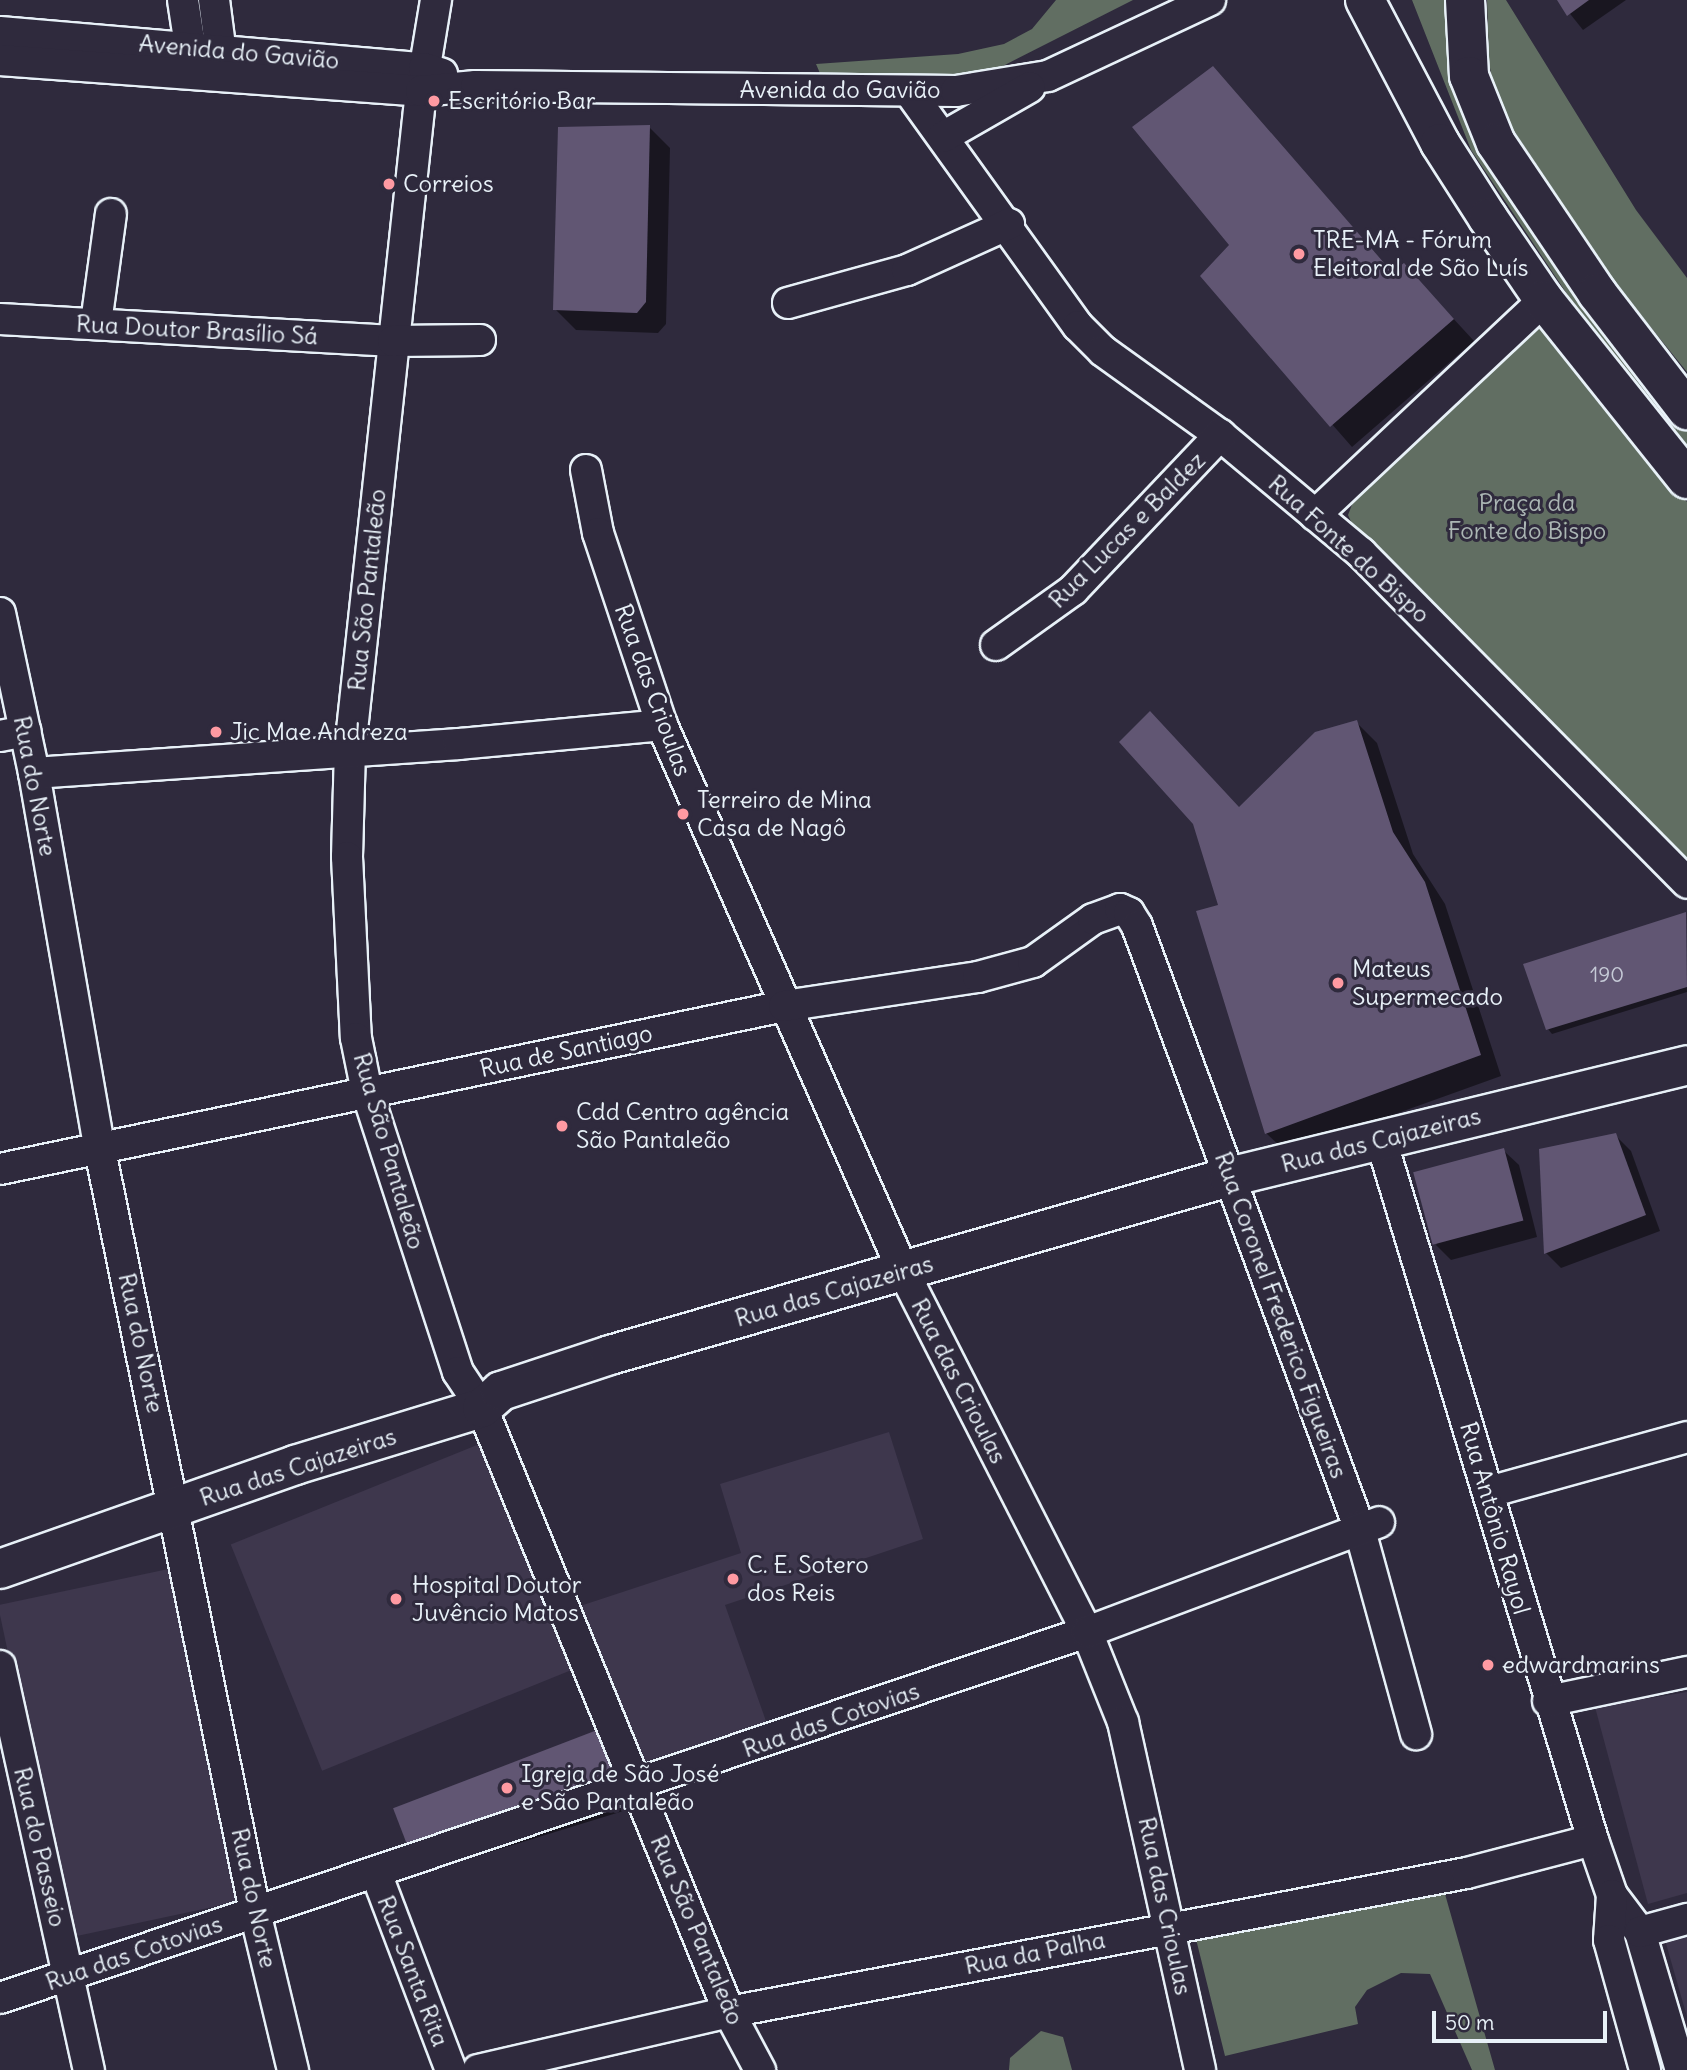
<!DOCTYPE html>
<meta charset="utf-8">
<style>
body{margin:0}
#map{position:relative;width:1687px;height:2070px;overflow:hidden;background:#2f2a3d;font-family:Delius,sans-serif}
div>[style]{position:absolute}
.built>*{inset:0;background:#3e374d;transform-origin:0 0}
.green>*{inset:0;background:#616e62}
.shadow>*{inset:0;background:#0007}
.building>*{inset:0;background:#615673;transform-origin:0 0}
.roads{filter:drop-shadow(2px 0 #e8f1f8) drop-shadow(-2px 0 #e8f1f8) drop-shadow(0 2px #e8f1f8) drop-shadow(0 -2px #e8f1f8)}
.minor>*{height:30px;margin:-15px;padding:0 15px;transform-origin:15px;border-radius:15px;background:#2f2a3d}
.major>*{height:38px;margin:-19px;padding:0 19px;transform-origin:19px;border-radius:19px;background:#2f2a3d}
.dots>*{width:19px;height:19px;translate:-50% -50%;box-sizing:border-box;border:4px solid #2f2a3d;border-radius:50%}
span{translate:-50% -50%;white-space:nowrap;text-align:center;line-height:1.15;-webkit-text-stroke:6px #2f2a3d;paint-order:stroke}
.number-label{font-size:21px;color:#c6cad7}
.number-label span{-webkit-text-stroke-width:0}
.street-label{font-size:24px;color:#e8f1f8}
.poi-label{font-size:24px;color:#e8f1f8}
.left{translate:0 -50%;text-align:left}
.park-label{font-size:24px;color:#abb6b4}
.scale{position:absolute;left:1432px;top:2011px;width:175px;height:32px;box-sizing:border-box;border:4px solid #e8f1f8;border-top:0;padding-left:9px;font-size:21px;line-height:24px;white-space:nowrap;color:#e8f1f8;-webkit-text-stroke:5px #2f2a3d;paint-order:stroke}
</style>
<div id="map">
<div class="built">
<i style="clip-path:polygon(889px 1432px,923px 1539px,725px 1605px,767px 1724px,634px 1765px,574px 1608px,741px 1553px,720px 1484px)"></i>
<i style="left:482px;top:1443px;width:244px;height:271px;rotate:68deg"></i>
<i style="left:173px;top:1568px;width:340px;height:179px;rotate:78deg"></i>
<i style="clip-path:polygon(1687px 1692px,1687px 1893px,1648px 1904px,1595px 1707px)"></i>
<i style="clip-path:polygon(1687px 1936px,1687px 2017px,1665px 1940px)"></i>
</div>
<div class="green">
<i style="clip-path:polygon(1056px 0,1133px 0,999px 68px,968px 76px,822px 78px,816px 64px,958px 54px,1004px 44px,1032px 29px)"></i>
<i style="clip-path:polygon(1412px 0,1457px 0,1455px 52px,1658px 395px,1687px 430px,1687px 449px,1581px 315px,1471px 150px)"></i>
<i style="clip-path:polygon(1487px 0,1506px 0,1636px 210px,1687px 278px,1687px 372px,1619px 288px,1508px 122px,1495px 97px,1489px 62px)"></i>
<i style="clip-path:polygon(1535px 329px,1548px 329px,1687px 502px,1687px 866px,1355px 530px,1348px 515px,1353px 502px)"></i>
<i style="clip-path:polygon(1443px 1887px,1495px 2070px,1472px 2070px,1430px 1974px,1401px 1973px,1367px 1990px,1355px 2007px,1358px 2024px,1225px 2056px,1195px 1935px)"></i>
<i style="clip-path:polygon(1041px 2031px,1063px 2037px,1072px 2070px,1009px 2070px,1010px 2058px)"></i>
</div>
<div class="shadow">
<i style="clip-path:polygon(1559px 0,1626px 0,1583px 30px)"></i>
<i style="clip-path:polygon(1213px 68px,1393px 273px,1404px 265px,1474px 341px,1352px 447px,1202px 276px,1232px 245px)"></i>
<i style="clip-path:polygon(649px 127px,670px 148px,666px 324px,658px 333px,576px 330px,555px 309px)"></i>
<i style="clip-path:polygon(1356px 722px,1377px 743px,1413px 854px,1445px 904px,1501px 1076px,1287px 1153px,1266px 1133px,1220px 907px,1240px 809px)"></i>
<i style="clip-path:polygon(1685px 914px,1687px 992px,1552px 1034px,1548px 1029px)"></i>
<i style="clip-path:polygon(1615px 1135px,1631px 1151px,1660px 1231px,1561px 1268px,1546px 1253px)"></i>
<i style="clip-path:polygon(1503px 1150px,1519px 1165px,1537px 1237px,1451px 1260px,1436px 1245px)"></i>
<i style="clip-path:polygon(625px 1750px,646px 1804px,428px 1871px,408px 1850px)"></i>
</div>
<div class="building">
<i style="clip-path:polygon(1557px 0,1589px 0,1567px 16px)"></i>
<i style="clip-path:polygon(1213px 66px,1392px 272px,1404px 263px,1454px 319px,1330px 427px,1200px 276px,1229px 245px,1132px 127px)"></i>
<i style="clip-path:polygon(650px 125px,646px 302px,637px 313px,553px 310px,558px 127px)"></i>
<i style="clip-path:polygon(1150px 711px,1239px 807px,1315px 732px,1357px 720px,1393px 832px,1425px 882px,1481px 1055px,1265px 1134px,1196px 911px,1218px 905px,1193px 824px,1119px 742px)"></i>
<i style="clip-path:polygon(1686px 912px,1687px 987px,1546px 1030px,1523px 964px)"></i>
<i style="clip-path:polygon(1616px 1133px,1646px 1215px,1544px 1254px,1539px 1149px)"></i>
<i style="left:1504px;top:1148px;width:75px;height:94px;rotate:75deg"></i>
<i style="left:605px;top:1727px;width:60px;height:227px;rotate:69deg"></i>
</div>
<div class="roads">
<div class="minor">
<i style="left:183px;top:0;width:66px;rotate:81.3deg"></i>
<i style="left:214px;top:0;width:70px;rotate:82.6deg"></i>
<i style="left:436px;top:0;width:92px;rotate:99.4deg"></i>
<i style="left:421px;top:91px;width:662px;rotate:96.16deg"></i>
<i style="left:350px;top:749px;width:108px;rotate:91.6deg"></i>
<i style="left:347px;top:857px;width:181px;rotate:87.2deg"></i>
<i style="left:356px;top:1038px;width:55px;rotate:78.5deg"></i>
<i style="left:367px;top:1092px;width:294px;rotate:72deg"></i>
<i style="left:458px;top:1372px;width:43px;rotate:56.3deg"></i>
<i style="left:482px;top:1408px;width:653px;rotate:67.76deg"></i>
<i style="left:729px;top:2012px;width:66px;rotate:61.9deg"></i>
<i style="left:0;top:32px;width:426px;rotate:4.9deg"></i>
<i style="left:424px;top:68px;width:19px;rotate:18deg"></i>
<i style="left:0;top:60px;width:422px;rotate:4.2deg"></i>
<i style="left:421px;top:91px;width:55px;rotate:-5.2deg"></i>
<i style="left:476px;top:86px;width:480px;rotate:0.6deg"></i>
<i style="left:956px;top:91px;width:93px;rotate:-9.3deg"></i>
<i style="left:1048px;top:76px;width:179px;rotate:-25.1deg"></i>
<i style="left:909px;top:91px;width:289px;rotate:54.3deg"></i>
<i style="left:1078px;top:326px;width:35px;rotate:45deg"></i>
<i style="left:1103px;top:351px;width:144px;rotate:35.7deg"></i>
<i style="left:1220px;top:435px;width:184px;rotate:39.9deg"></i>
<i style="left:1361px;top:553px;width:464px;rotate:45.3deg"></i>
<i style="left:943px;top:137px;width:100px;rotate:-29.9deg"></i>
<i style="left:788px;top:303px;width:123px;rotate:-15.5deg"></i>
<i style="left:907px;top:270px;width:112px;rotate:-24.3deg"></i>
<i style="left:0;top:319px;width:394px;rotate:3.2deg"></i>
<i style="left:393px;top:341px;width:87px;rotate:-0.7deg"></i>
<i style="left:96px;top:323px;width:110px;rotate:-82.2deg"></i>
<i style="left:586px;top:470px;width:64px;rotate:79.2deg"></i>
<i style="left:598px;top:533px;width:202px;rotate:71.6deg"></i>
<i style="left:662px;top:725px;width:597px;rotate:66.18deg"></i>
<i style="left:903px;top:1271px;width:405px;rotate:63deg"></i>
<i style="left:1087px;top:1632px;width:97px;rotate:68.2deg"></i>
<i style="left:1123px;top:1722px;width:356px;rotate:77.5deg"></i>
<i style="left:1315px;top:515px;width:314px;rotate:-43.2deg"></i>
<i style="left:0;top:613px;width:164px;rotate:78deg"></i>
<i style="left:34px;top:773px;width:383px;rotate:80.1deg"></i>
<i style="left:100px;top:1150px;width:778px;rotate:78.5deg"></i>
<i style="left:255px;top:1912px;width:163px;rotate:76.5deg"></i>
<i style="left:996px;top:645px;width:95px;rotate:-35.5deg"></i>
<i style="left:1073px;top:590px;width:214px;rotate:-46.5deg"></i>
<i style="left:0;top:736px;width:26px;rotate:-11deg"></i>
<i style="left:34px;top:773px;width:426px;rotate:-3.9deg"></i>
<i style="left:459px;top:744px;width:204px;rotate:-5.3deg"></i>
<i style="left:1381px;top:1140px;width:731px;rotate:73.15deg"></i>
<i style="left:1593px;top:1840px;width:58px;rotate:70.9deg"></i>
<i style="left:1612px;top:1895px;width:46px;rotate:52.9deg"></i>
<i style="left:1640px;top:1932px;width:144px;rotate:73.5deg"></i>
<i style="left:0;top:1169px;width:801px;rotate:-11.74deg"></i>
<i style="left:784px;top:1006px;width:196px;rotate:-8.5deg"></i>
<i style="left:978px;top:977px;width:57px;rotate:-15.3deg"></i>
<i style="left:1033px;top:962px;width:74px;rotate:-35.6deg"></i>
<i style="left:1093px;top:919px;width:29px;rotate:-20deg"></i>
<i style="left:1120px;top:909px;width:10px;rotate:24deg"></i>
<i style="left:1129px;top:913px;width:15px;rotate:58deg"></i>
<i style="left:1137px;top:926px;width:641px;rotate:69.73deg"></i>
<i style="left:1359px;top:1527px;width:215px;rotate:74.6deg"></i>
<i style="left:1489px;top:1492px;width:205px;rotate:-15.5deg"></i>
<i style="left:0;top:1666px;width:414px;rotate:77.6deg"></i>
<i style="left:1548px;top:1701px;width:142px;rotate:-11.8deg"></i>
<i style="left:376px;top:1873px;width:211px;rotate:69.2deg"></i>
<i style="left:1612px;top:1895px;width:45px;rotate:93.8deg"></i>
<i style="left:1609px;top:1940px;width:135px;rotate:74.5deg"></i>
<i style="left:1640px;top:1932px;width:49px;rotate:-15.5deg"></i>
<i style="left:0;top:1998px;width:1147px;rotate:-18.61deg"></i>
<i style="left:1087px;top:1632px;width:312px;rotate:-20.6deg"></i>
<i style="left:478px;top:2070px;width:258px;rotate:-13deg"></i>
<i style="left:729px;top:2012px;width:751px;rotate:-10.67deg"></i>
<i style="left:1467px;top:1873px;width:130px;rotate:-14.7deg"></i>
</div>
<div class="major">
<i style="left:1365px;top:0;width:161px;rotate:62.3deg"></i>
<i style="left:1440px;top:143px;width:89px;rotate:57.4deg"></i>
<i style="left:1488px;top:218px;width:99px;rotate:55.7deg"></i>
<i style="left:1544px;top:300px;width:229px;rotate:51.4deg"></i>
<i style="left:1465px;top:0;width:76px;rotate:87deg"></i>
<i style="left:1469px;top:76px;width:72px;rotate:68.1deg"></i>
<i style="left:1496px;top:143px;width:181px;rotate:56deg"></i>
<i style="left:1597px;top:293px;width:148px;rotate:52.4deg"></i>
<i style="left:0;top:1569px;width:313px;rotate:-19.4deg"></i>
<i style="left:295px;top:1465px;width:195px;rotate:-17deg"></i>
<i style="left:482px;top:1408px;width:25px;rotate:-42deg"></i>
<i style="left:501px;top:1391px;width:115px;rotate:-18.3deg"></i>
<i style="left:610px;top:1355px;width:644px;rotate:-16.04deg"></i>
<i style="left:1229px;top:1177px;width:471px;rotate:-13.7deg"></i>
</div>
</div>
<div class="dots">
<i style="left:434px;top:101px;background:#ff9aa2"></i>
<i style="left:389px;top:184px;background:#ff9aa2"></i>
<i style="left:1299px;top:254px;background:#ff9aa2"></i>
<i style="left:216px;top:732px;background:#ff9aa2"></i>
<i style="left:683px;top:814px;background:#ff9aa2"></i>
<i style="left:1338px;top:983px;background:#ff9aa2"></i>
<i style="left:562px;top:1126px;background:#ff9aa2"></i>
<i style="left:733px;top:1579px;background:#ff9aa2"></i>
<i style="left:396px;top:1599px;background:#ff9aa2"></i>
<i style="left:1488px;top:1665px;background:#ff9aa2"></i>
<i style="left:507px;top:1788px;background:#ff9aa2"></i>
</div>
<div class="number-label">
<span style="left:1607px;top:975px">190</span>
</div>
<div class="street-label">
<span style="left:239px;top:52px;rotate:5deg">Avenida do Gavião</span>
<span style="left:840px;top:90px">Avenida do Gavião</span>
<span style="left:197px;top:330px;rotate:3deg">Rua Doutor Brasílio Sá</span>
<span style="left:1127px;top:530px;rotate:-45deg">Rua Lucas e Baldez</span>
<span style="left:1349px;top:549px;rotate:42deg">Rua Fonte do Bispo</span>
<span style="left:367px;top:590px;rotate:-84deg">Rua São Pantaleão</span>
<span style="left:653px;top:690px;rotate:70deg">Rua das Crioulas</span>
<span style="left:35px;top:786px;rotate:79deg">Rua do Norte</span>
<span style="left:566px;top:1051px;rotate:-12deg">Rua de Santiago</span>
<span style="left:1381px;top:1140px;rotate:-14deg">Rua das Cajazeiras</span>
<span style="left:389px;top:1151px;rotate:74deg">Rua São Pantaleão</span>
<span style="left:834px;top:1291px;rotate:-16deg">Rua das Cajazeiras</span>
<span style="left:1281px;top:1315px;rotate:70deg">Rua Coronel Frederico Figueiras</span>
<span style="left:141px;top:1343px;rotate:78deg">Rua do Norte</span>
<span style="left:959px;top:1381px;rotate:63deg">Rua das Crioulas</span>
<span style="left:298px;top:1467px;rotate:-18deg">Rua das Cajazeiras</span>
<span style="left:1495px;top:1518px;rotate:74deg">Rua Antônio Rayol</span>
<span style="left:831px;top:1720px;rotate:-19deg">Rua das Cotovias</span>
<span style="left:40px;top:1847px;rotate:77deg">Rua do Passeio</span>
<span style="left:254px;top:1898px;rotate:78deg">Rua do Norte</span>
<span style="left:1165px;top:1906px;rotate:78deg">Rua das Crioulas</span>
<span style="left:697px;top:1930px;rotate:67deg">Rua São Pantaleão</span>
<span style="left:134px;top:1953px;rotate:-19deg">Rua das Cotovias</span>
<span style="left:1035px;top:1953px;rotate:-11deg">Rua da Palha</span>
<span style="left:413px;top:1971px;rotate:69deg">Rua Santa Rita</span>
</div>
<div class="poi-label">
<span class="left" style="left:448px;top:101px">Escritório Bar</span>
<span class="left" style="left:403px;top:184px">Correios</span>
<span class="left" style="left:1313px;top:254px">TRE-MA - Fórum<br>Eleitoral de São Luís</span>
<span class="left" style="left:230px;top:732px">Jic Mae Andreza</span>
<span class="left" style="left:697px;top:814px">Terreiro de Mina<br>Casa de Nagô</span>
<span class="left" style="left:1352px;top:983px">Mateus<br>Supermecado</span>
<span class="left" style="left:576px;top:1126px">Cdd Centro agência<br>São Pantaleão</span>
<span class="left" style="left:747px;top:1579px">C. E. Sotero<br>dos Reis</span>
<span class="left" style="left:412px;top:1599px">Hospital Doutor<br>Juvêncio Matos</span>
<span class="left" style="left:1502px;top:1665px">edwardmarins</span>
<span class="left" style="left:521px;top:1788px">Igreja de São José<br>e São Pantaleão</span>
</div>
<div class="park-label">
<span style="left:1527px;top:517px">Praça da<br>Fonte do Bispo</span>
</div>
<div class="scale">50 m</div>
</div>
